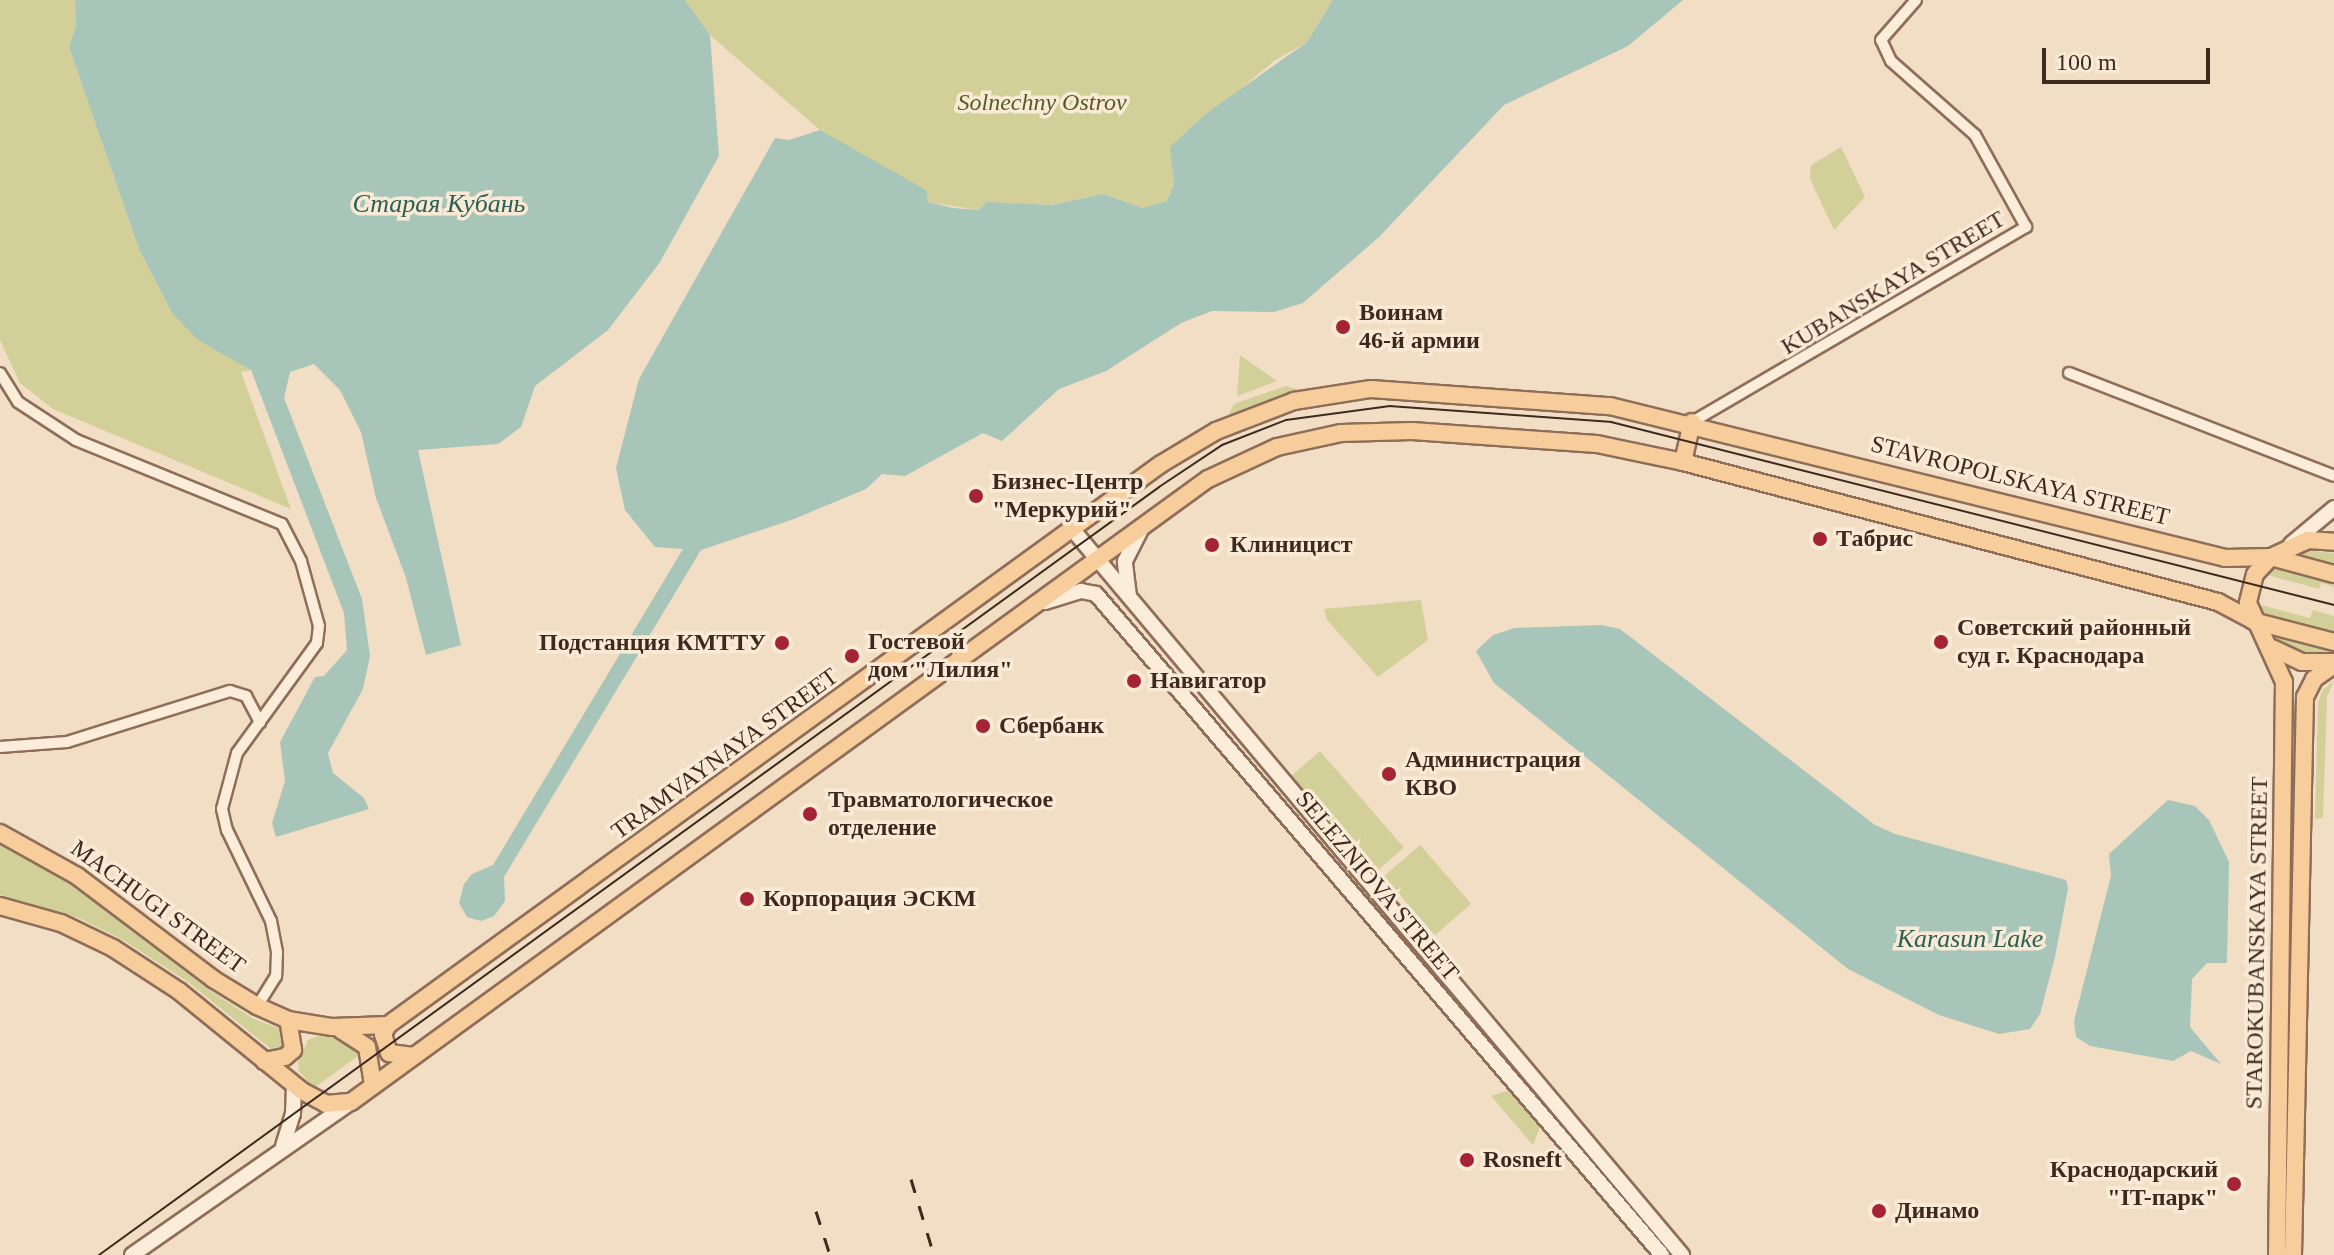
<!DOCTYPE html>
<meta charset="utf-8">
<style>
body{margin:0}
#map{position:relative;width:2334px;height:1255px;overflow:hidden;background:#f2dec5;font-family:"Times New Roman",serif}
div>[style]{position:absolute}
.green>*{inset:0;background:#d2d098;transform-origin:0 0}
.water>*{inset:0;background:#a7c5b8}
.roads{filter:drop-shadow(2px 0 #8f6e59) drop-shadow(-2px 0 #8f6e59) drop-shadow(0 2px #8f6e59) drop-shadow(0 -2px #8f6e59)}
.street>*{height:10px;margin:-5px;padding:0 5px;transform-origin:5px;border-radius:5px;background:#fcedda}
.secondary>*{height:14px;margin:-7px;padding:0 7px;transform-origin:7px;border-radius:7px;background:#fcedda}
.primary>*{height:16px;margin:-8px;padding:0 8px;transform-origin:8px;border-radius:8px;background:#f7ce9b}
.tram>*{height:2px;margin:-1px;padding:0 1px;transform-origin:1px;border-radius:1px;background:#3e291e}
.rail>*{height:3px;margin-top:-1.5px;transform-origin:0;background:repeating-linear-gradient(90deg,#3e291e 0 14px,transparent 0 28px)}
.dots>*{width:22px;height:22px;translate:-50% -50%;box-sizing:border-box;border:4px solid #f9ead6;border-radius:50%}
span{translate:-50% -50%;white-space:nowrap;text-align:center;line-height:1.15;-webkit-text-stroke:7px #f9ead6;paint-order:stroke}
.park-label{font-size:24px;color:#565c23;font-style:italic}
.street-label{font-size:24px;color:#3e291e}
.poi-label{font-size:24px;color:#3e291e;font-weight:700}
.left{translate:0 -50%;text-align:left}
.right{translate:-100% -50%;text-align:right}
.water-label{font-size:26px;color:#2c5f55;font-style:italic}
.scale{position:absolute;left:2042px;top:48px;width:168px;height:36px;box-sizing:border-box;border:4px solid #3e291e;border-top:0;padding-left:10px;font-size:24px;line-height:28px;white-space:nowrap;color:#3e291e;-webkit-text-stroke:6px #f9ead6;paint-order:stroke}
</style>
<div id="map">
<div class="green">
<i style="clip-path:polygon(0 0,75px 0,76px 25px,69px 47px,139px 249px,172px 313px,251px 370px,241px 372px,291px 509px,53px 409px,20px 383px,0 340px)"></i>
<i style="clip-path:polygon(685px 0,1333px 0,1307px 42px,1274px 61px,1171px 147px,1174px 184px,1167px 201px,1142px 208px,1104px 194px,1050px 205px,987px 202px,979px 210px,927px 202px,820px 130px,710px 35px)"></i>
<i style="clip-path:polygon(1841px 147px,1865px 197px,1834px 230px,1810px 179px,1811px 165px)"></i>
<i style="clip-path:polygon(1240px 355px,1277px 381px,1237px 396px)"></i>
<i style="clip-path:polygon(1286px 386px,1304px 391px,1228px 416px,1234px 404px)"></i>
<i style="clip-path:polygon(2303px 550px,2334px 553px,2334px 571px,2283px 558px)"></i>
<i style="clip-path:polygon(2275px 565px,2334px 577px,2334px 587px,2321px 583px,2319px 589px,2267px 575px)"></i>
<i style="clip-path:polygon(1421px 600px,1428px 640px,1378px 677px,1327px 620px,1324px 609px)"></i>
<i style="clip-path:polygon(2261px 605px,2310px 618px,2313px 610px,2334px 616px,2334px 639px,2264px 621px)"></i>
<i style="clip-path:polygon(2267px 628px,2334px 645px,2334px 653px,2301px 654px,2284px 647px)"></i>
<i style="clip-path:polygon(2334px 680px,2327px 697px,2323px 818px,2315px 819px,2318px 704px,2322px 691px)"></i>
<i style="left:1320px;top:751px;width:128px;height:38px;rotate:49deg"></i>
<i style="clip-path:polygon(0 843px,70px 884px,212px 992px,254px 1019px,289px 1032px,277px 1054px,188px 982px,123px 940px,81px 919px,0 895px)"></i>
<i style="left:1420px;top:845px;width:78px;height:48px;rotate:49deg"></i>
<i style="clip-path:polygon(318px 1036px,337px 1036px,362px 1053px,314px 1088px,299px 1071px,298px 1062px,308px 1040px)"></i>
<i style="clip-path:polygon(1509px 1090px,1540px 1127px,1533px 1145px,1491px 1096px)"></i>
</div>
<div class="water">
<i style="clip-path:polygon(75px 0,685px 0,710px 35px,719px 156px,660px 262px,608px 330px,535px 386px,521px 427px,498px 444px,418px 450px,461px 645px,426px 655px,406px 578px,376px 498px,361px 432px,340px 390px,314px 364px,290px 372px,284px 398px,362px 599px,370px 656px,363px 689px,328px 753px,333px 773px,364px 798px,369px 809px,276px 837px,272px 823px,285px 781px,280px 742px,315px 677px,324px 676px,347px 650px,344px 613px,251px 370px,198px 340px,172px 313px,139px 249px,69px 47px,76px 25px)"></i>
<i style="clip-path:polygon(1333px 0,1683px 0,1628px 46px,1504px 105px,1379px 237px,1303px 303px,1274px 312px,1212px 311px,1181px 323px,1106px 371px,1059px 389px,1002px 441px,983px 433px,905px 476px,882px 474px,866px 489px,794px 519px,701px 550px,504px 877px,505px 901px,494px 916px,481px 921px,467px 917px,459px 903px,464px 884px,472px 874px,493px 865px,683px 549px,655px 547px,625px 510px,616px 468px,639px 379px,775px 138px,789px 140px,820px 130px,926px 190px,928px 202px,953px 208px,979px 210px,987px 202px,1051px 205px,1104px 194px,1142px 208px,1167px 201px,1174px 184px,1170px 147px,1207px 113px,1307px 42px)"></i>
<i style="clip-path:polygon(1601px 625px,1620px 629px,1875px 825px,1895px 834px,2066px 880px,2068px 888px,2055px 957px,2040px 1014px,2030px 1029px,1999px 1034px,1939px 1015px,1848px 969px,1494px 683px,1476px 651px,1493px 635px,1515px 628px)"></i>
<i style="clip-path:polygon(2168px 800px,2195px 806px,2209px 820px,2229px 862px,2227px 963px,2207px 963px,2192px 979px,2190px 1027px,2221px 1064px,2191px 1051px,2173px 1061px,2090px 1046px,2076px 1037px,2074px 1021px,2111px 876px,2109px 854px)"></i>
</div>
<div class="roads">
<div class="street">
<i style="left:0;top:373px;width:34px;rotate:58deg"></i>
<i style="left:18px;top:402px;width:69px;rotate:33.2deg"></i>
<i style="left:76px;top:440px;width:222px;rotate:22.2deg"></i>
<i style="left:282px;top:524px;width:42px;rotate:62.8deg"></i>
<i style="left:301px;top:561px;width:67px;rotate:74.5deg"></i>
<i style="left:319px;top:626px;width:17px;rotate:97deg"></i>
<i style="left:317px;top:643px;width:136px;rotate:126deg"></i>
<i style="left:237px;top:753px;width:58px;rotate:105deg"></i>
<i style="left:222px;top:809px;width:22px;rotate:77deg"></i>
<i style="left:227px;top:830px;width:101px;rotate:64.2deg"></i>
<i style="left:271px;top:921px;width:32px;rotate:79deg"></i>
<i style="left:277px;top:952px;width:24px;rotate:92deg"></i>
<i style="left:276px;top:976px;width:36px;rotate:122deg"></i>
<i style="left:2069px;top:373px;width:284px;rotate:21.2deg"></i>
<i style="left:1692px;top:422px;width:387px;rotate:-30.3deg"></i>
<i style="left:2026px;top:227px;width:105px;rotate:-119deg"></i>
<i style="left:1975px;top:135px;width:112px;rotate:-138.6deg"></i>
<i style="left:1891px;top:61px;width:23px;rotate:-115deg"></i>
<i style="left:1881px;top:40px;width:53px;rotate:-48.8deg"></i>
<i style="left:0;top:747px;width:67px;rotate:-4.3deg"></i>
<i style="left:67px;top:742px;width:171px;rotate:-17.4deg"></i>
<i style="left:230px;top:691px;width:17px;rotate:17deg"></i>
<i style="left:246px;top:696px;width:30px;rotate:62deg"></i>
</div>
<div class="secondary">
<i style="left:1073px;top:530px;width:947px;rotate:49.97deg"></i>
<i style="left:2291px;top:544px;width:56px;rotate:-39.9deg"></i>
<i style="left:1129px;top:596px;width:35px;rotate:-97deg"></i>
<i style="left:1125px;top:561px;width:38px;rotate:-63deg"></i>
<i style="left:1045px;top:602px;width:38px;rotate:-17deg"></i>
<i style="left:1081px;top:591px;width:15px;rotate:11deg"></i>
<i style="left:1096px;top:594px;width:870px;rotate:49.43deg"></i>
<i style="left:283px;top:1146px;width:34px;rotate:-73deg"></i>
<i style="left:293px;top:1114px;width:28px;rotate:-88deg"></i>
<i style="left:132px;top:1255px;width:267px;rotate:-34.9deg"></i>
</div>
<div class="primary">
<i style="left:1683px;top:462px;width:41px;rotate:-77.3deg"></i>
<i style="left:2271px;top:557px;width:23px;rotate:133deg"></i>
<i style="left:2255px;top:574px;width:30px;rotate:104deg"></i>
<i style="left:2248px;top:603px;width:87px;rotate:65.5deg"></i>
<i style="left:2284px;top:682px;width:573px;rotate:90.7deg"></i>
<i style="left:2271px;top:557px;width:65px;rotate:15.1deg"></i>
<i style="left:2272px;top:648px;width:33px;rotate:25deg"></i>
<i style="left:2302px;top:662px;width:32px"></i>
<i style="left:0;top:833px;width:88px;rotate:29.2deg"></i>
<i style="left:77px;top:876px;width:171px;rotate:37.1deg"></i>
<i style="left:213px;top:979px;width:52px;rotate:31.5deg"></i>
<i style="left:257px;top:1006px;width:34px;rotate:24deg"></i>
<i style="left:288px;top:1020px;width:45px;rotate:9deg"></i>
<i style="left:332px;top:1027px;width:56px;rotate:-2deg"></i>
<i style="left:0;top:906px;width:63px;rotate:15.6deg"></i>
<i style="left:61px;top:923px;width:58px;rotate:25.7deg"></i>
<i style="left:113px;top:948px;width:79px;rotate:33.1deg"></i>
<i style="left:179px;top:991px;width:159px;rotate:39.1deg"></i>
<i style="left:302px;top:1091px;width:27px;rotate:28deg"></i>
<i style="left:326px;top:1104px;width:25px;rotate:-5deg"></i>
<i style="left:351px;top:1102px;width:1060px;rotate:-36.02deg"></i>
<i style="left:1208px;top:479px;width:76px;rotate:-24.9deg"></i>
<i style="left:1277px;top:447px;width:66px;rotate:-12.3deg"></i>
<i style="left:1341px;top:433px;width:71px;rotate:-1.6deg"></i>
<i style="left:1412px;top:431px;width:185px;rotate:4deg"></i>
<i style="left:1597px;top:444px;width:88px;rotate:11.8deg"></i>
<i style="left:1683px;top:462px;width:553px;rotate:14.66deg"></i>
<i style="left:2218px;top:602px;width:40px;rotate:28deg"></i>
<i style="left:2253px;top:621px;width:84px;rotate:14.5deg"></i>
<i style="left:341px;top:1030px;width:31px;rotate:33deg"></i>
<i style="left:367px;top:1047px;width:39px;rotate:81deg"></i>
<i style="left:414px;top:1056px;width:25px;rotate:-173deg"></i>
<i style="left:389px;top:1053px;width:20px;rotate:-108deg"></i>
<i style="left:383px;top:1034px;width:10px;rotate:-61deg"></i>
<i style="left:388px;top:1025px;width:955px;rotate:-35.97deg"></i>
<i style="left:1161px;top:464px;width:64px;rotate:-31deg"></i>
<i style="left:1216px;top:431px;width:84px;rotate:-21deg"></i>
<i style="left:1294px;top:401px;width:78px;rotate:-8.9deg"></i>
<i style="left:1371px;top:389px;width:240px;rotate:4.1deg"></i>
<i style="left:1610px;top:406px;width:634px;rotate:13.88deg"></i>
<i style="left:2225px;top:558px;width:46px;rotate:-1.2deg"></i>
<i style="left:2271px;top:557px;width:41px;rotate:-24.7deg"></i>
<i style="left:2308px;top:540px;width:26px;rotate:4deg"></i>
<i style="left:264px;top:1061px;width:21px;rotate:-11deg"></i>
<i style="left:285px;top:1057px;width:11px;rotate:-41deg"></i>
<i style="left:293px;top:1050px;width:30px;rotate:-99deg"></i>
<i style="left:2293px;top:1255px;width:558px;rotate:-88.77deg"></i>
<i style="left:2305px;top:697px;width:20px;rotate:-63deg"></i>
<i style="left:2314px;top:679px;width:24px;rotate:-35deg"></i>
</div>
</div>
<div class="tram">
<i style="left:99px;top:1255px;width:1309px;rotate:-35.92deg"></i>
<i style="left:1159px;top:487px;width:76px;rotate:-33.7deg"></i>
<i style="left:1222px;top:445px;width:69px;rotate:-21.3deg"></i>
<i style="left:1286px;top:420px;width:105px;rotate:-7.7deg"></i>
<i style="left:1390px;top:406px;width:222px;rotate:4.1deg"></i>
<i style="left:1611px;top:422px;width:746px;rotate:14.2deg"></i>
</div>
<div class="rail">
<i style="left:911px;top:1179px;width:79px;rotate:73.2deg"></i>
<i style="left:816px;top:1211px;width:46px;rotate:72.3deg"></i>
</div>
<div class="dots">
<i style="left:1343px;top:327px;background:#a42436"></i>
<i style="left:976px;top:496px;background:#a42436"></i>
<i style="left:1820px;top:539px;background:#a42436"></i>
<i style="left:1212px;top:545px;background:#a42436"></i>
<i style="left:1941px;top:642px;background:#a42436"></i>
<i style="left:782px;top:643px;background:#a42436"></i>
<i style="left:852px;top:656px;background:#a42436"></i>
<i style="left:1134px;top:681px;background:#a42436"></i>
<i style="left:983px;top:726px;background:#a42436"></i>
<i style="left:1389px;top:774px;background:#a42436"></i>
<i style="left:810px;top:814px;background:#a42436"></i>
<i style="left:747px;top:899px;background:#a42436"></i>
<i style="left:1467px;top:1160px;background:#a42436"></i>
<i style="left:2234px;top:1184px;background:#a42436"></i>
<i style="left:1879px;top:1211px;background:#a42436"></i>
</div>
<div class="park-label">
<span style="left:1042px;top:103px">Solnechny Ostrov</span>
</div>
<div class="street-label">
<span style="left:1893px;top:283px;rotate:-31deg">KUBANSKAYA STREET</span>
<span style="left:2020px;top:481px;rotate:14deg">STAVROPOLSKAYA STREET</span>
<span style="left:725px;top:754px;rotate:-36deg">TRAMVAYNAYA STREET</span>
<span style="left:1377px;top:886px;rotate:50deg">SELEZNIOVA STREET</span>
<span style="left:158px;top:907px;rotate:36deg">MACHUGI STREET</span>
<span style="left:2257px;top:943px;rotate:-89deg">STAROKUBANSKAYA STREET</span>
</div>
<div class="poi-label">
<span class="left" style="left:1359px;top:327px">Воинам<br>46-й армии</span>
<span class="left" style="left:992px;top:496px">Бизнес-Центр<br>"Меркурий"</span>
<span class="left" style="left:1836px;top:539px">Табрис</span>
<span class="left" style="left:1230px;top:545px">Клиницист</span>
<span class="left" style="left:1957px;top:642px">Советский районный<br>суд г. Краснодара</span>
<span class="left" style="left:868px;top:656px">Гостевой<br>дом "Лилия"</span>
<span class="right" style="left:766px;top:643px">Подстанция КМТТУ</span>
<span class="left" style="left:1150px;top:681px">Навигатор</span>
<span class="left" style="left:999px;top:726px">Сбербанк</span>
<span class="left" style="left:1405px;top:774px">Администрация<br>КВО</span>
<span class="left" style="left:828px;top:814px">Травматологическое<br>отделение</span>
<span class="left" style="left:763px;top:899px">Корпорация ЭСКМ</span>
<span class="left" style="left:1483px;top:1160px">Rosneft</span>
<span class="right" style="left:2218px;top:1184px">Краснодарский<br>"IT-парк"</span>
<span class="left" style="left:1895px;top:1211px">Динамо</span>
</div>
<div class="water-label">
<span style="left:439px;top:204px">Старая Кубань</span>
<span style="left:1970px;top:939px">Karasun Lake</span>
</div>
<div class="scale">100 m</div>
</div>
